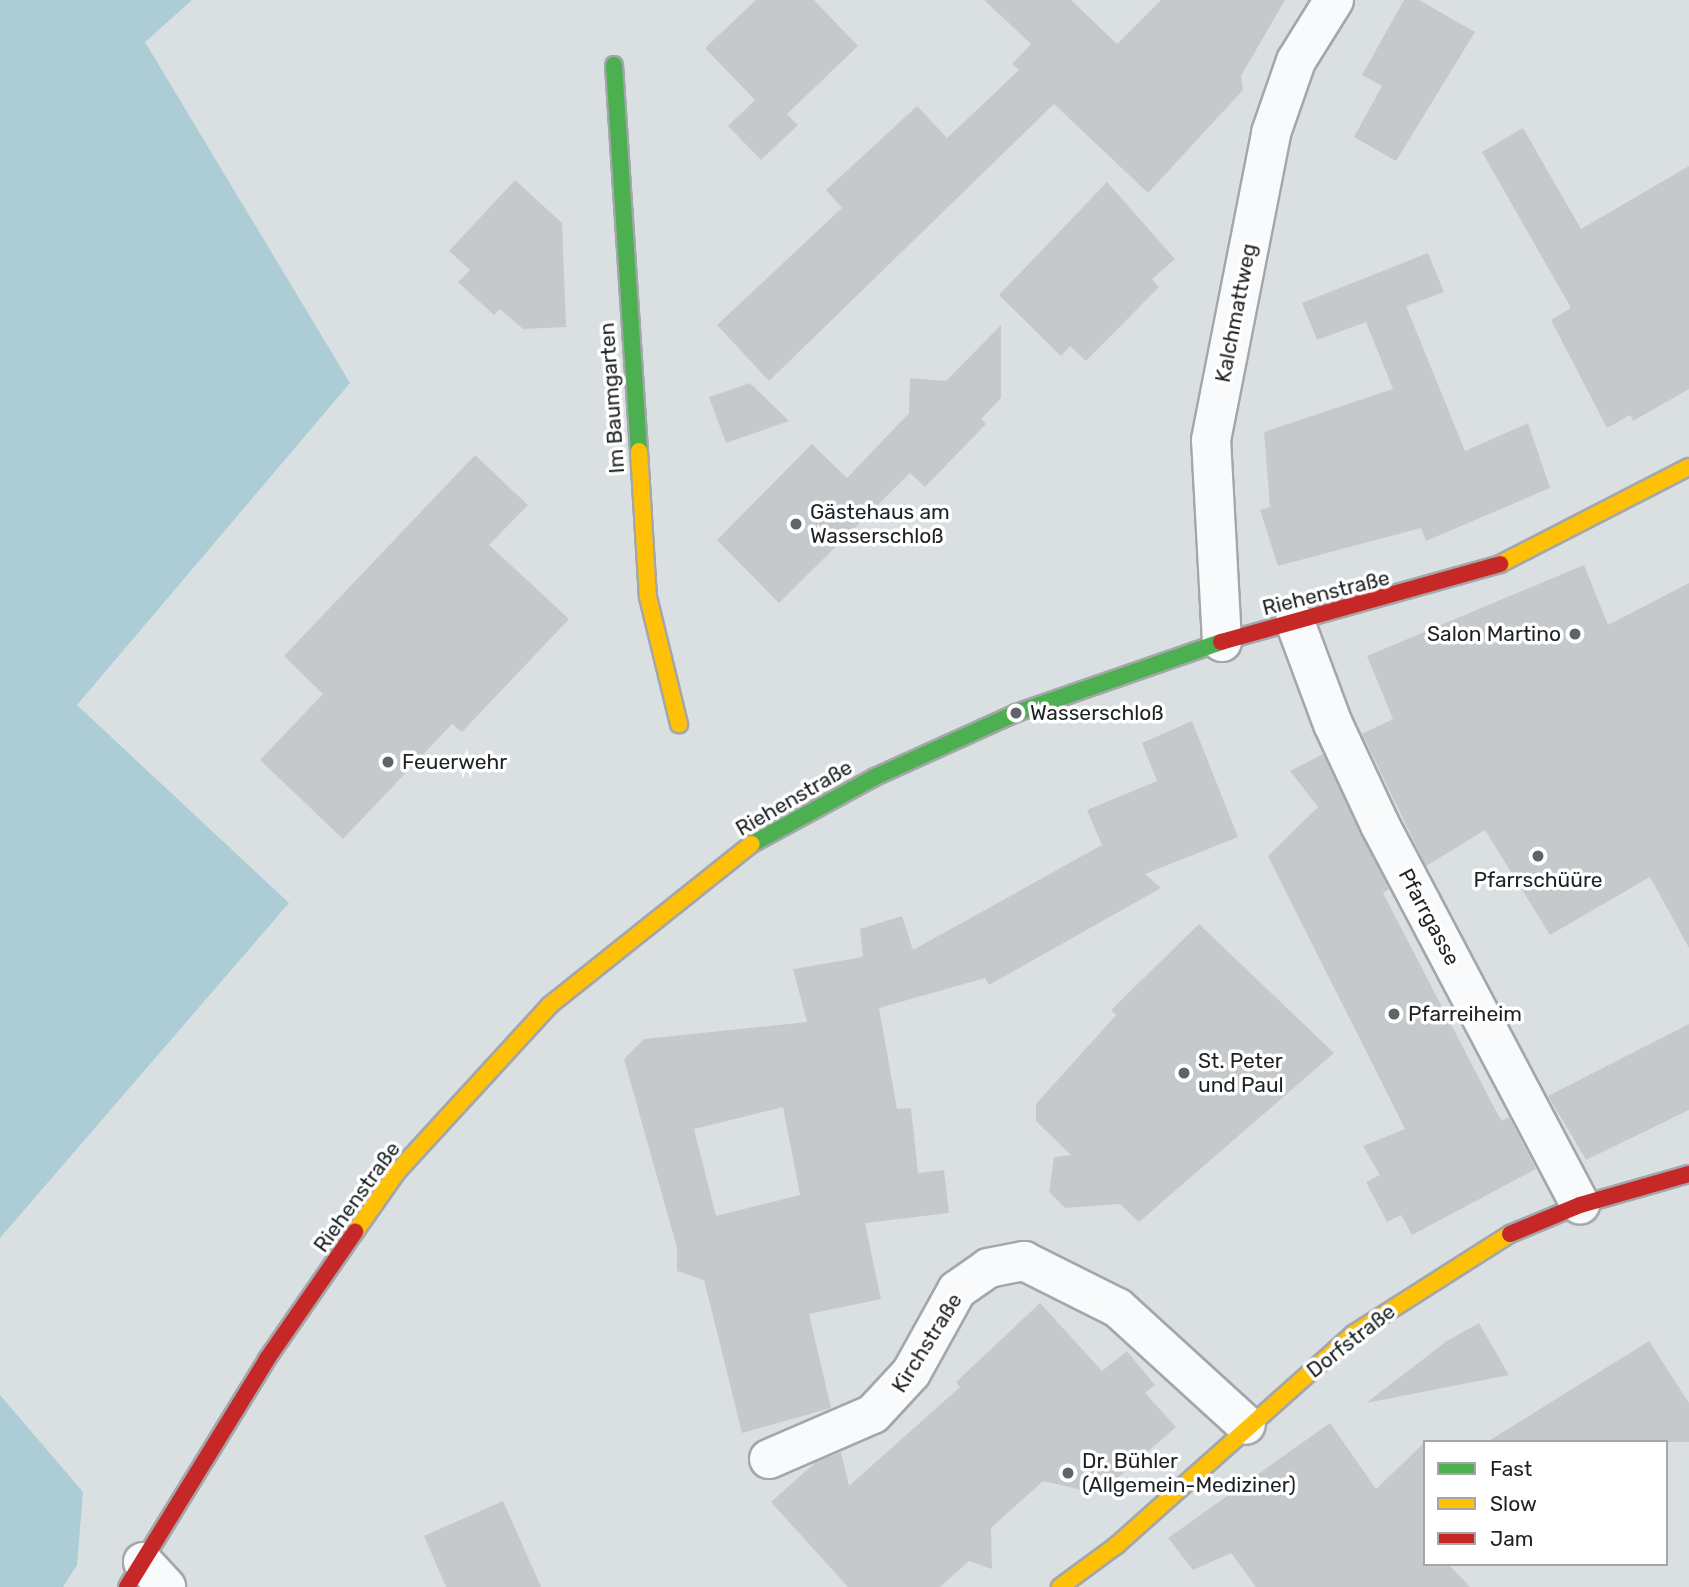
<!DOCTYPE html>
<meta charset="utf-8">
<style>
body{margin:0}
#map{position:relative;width:1689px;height:1587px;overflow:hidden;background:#dae0e2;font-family:Rubik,sans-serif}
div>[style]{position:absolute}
.green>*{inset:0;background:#acccd6}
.building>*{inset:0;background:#c5c9cb}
.roads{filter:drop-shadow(2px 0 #a3a7a9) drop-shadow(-2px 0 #a3a7a9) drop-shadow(0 2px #a3a7a9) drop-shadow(0 -2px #a3a7a9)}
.street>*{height:38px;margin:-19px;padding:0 19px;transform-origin:19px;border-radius:19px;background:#f9fafb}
.fast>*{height:16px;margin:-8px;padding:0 8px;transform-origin:8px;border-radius:8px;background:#4caf50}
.slow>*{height:16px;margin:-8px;padding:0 8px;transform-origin:8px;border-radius:8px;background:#ffc107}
.jam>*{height:16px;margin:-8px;padding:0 8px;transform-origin:8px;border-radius:8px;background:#c62828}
.dots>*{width:19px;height:19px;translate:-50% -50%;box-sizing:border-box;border:4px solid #fff;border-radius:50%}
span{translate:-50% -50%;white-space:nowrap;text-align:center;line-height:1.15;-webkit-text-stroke:7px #fff;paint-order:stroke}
.street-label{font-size:21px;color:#1e2224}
.poi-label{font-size:21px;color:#1e2224}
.left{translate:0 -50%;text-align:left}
.right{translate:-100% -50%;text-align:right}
.legend{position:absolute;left:1423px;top:1440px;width:245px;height:126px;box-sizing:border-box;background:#fff;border:2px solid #a5a7a7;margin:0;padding:9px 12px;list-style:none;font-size:21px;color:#1e2224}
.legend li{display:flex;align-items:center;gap:14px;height:35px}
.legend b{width:35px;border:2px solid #a5a7a7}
</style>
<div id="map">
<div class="green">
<i style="clip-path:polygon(0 0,192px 0,145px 42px,350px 383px,77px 705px,289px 903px,0 1238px)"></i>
<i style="clip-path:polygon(0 1395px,83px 1492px,77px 1565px,63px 1587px,0 1587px)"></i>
</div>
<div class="building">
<i style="clip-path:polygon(756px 0,814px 0,858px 46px,787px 114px,798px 125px,761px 160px,728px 126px,755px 100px,705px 48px)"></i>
<i style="clip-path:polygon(984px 0,1071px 0,1117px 44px,1161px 0,1285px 0,1241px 76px,1243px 90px,1148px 193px,1054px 104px,769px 381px,717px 325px,842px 208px,826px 190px,917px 106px,947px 138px,1019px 70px,1012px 64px,1031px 44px)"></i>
<i style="clip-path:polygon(1404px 0,1419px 0,1475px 32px,1396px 161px,1354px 137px,1382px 86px,1362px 75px)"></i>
<i style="clip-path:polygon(1523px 128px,1581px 229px,1689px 166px,1689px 389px,1633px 421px,1630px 415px,1607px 428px,1551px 320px,1571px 308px,1482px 152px)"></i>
<i style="clip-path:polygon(515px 180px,562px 223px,566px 327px,523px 329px,500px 309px,494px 315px,458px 282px,470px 270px,449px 251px)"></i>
<i style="clip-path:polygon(1107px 182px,1175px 259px,1152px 279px,1159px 287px,1086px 361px,1070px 346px,1061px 356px,999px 295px)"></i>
<i style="clip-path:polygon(1428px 253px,1444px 292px,1406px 306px,1465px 451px,1528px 423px,1550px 488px,1426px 541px,1421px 528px,1278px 566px,1260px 510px,1270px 507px,1264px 432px,1393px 389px,1366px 322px,1317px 340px,1302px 303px)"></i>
<i style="clip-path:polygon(1001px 325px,1001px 398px,981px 419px,986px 424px,925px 487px,910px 473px,779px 603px,717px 540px,812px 444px,847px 478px,909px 413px,910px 378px,946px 381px)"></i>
<i style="clip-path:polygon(750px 383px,789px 421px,726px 443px,709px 397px)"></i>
<i style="clip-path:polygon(475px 455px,528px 505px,489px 545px,569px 619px,462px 732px,452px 724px,343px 839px,260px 760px,323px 694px,284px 656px)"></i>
<i style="clip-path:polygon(1584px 565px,1608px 625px,1689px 583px,1689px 948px,1650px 877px,1550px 935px,1485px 830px,1426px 866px,1362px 734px,1393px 719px,1367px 656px)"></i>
<i style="clip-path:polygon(evenodd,1192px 721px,1238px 837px,1145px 874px,1161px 888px,989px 985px,985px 978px,879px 1008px,897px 1109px,911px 1108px,918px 1173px,944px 1170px,949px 1213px,865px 1223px,881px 1299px,809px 1314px,831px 1408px,742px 1433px,704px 1280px,677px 1271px,677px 1248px,624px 1059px,644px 1039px,807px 1022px,793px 969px,863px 957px,860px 929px,902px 916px,913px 950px,1102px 845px,1087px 810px,1157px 781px,1142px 743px,1192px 721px,783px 1107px,800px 1195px,716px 1216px,694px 1129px,783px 1107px)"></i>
<i style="clip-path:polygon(1323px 754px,1389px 889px,1383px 893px,1496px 1111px,1502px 1121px,1509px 1117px,1536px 1169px,1412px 1235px,1401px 1215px,1387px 1222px,1366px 1182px,1380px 1175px,1363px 1146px,1405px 1129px,1268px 856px,1318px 807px,1290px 771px)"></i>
<i style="clip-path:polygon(1199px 924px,1334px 1053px,1139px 1222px,1120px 1204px,1065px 1208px,1049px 1192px,1054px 1157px,1071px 1155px,1036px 1121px,1036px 1104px,1116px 1015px,1111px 1010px)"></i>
<i style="clip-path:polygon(1689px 1024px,1689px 1110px,1586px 1160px,1548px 1096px)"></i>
<i style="clip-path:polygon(1040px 1303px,1102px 1371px,1127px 1351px,1155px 1385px,1145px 1393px,1176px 1427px,1099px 1494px,1043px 1481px,991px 1528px,992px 1569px,969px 1561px,940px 1587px,848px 1587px,771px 1502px,816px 1462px,841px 1452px,849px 1486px,960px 1387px,956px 1382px)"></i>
<i style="clip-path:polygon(1479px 1323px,1509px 1375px,1366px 1403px,1447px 1341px)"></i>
<i style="clip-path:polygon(1649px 1341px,1689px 1403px,1689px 1442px,1487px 1442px)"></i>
<i style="clip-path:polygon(1330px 1423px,1376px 1489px,1425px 1442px,1425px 1564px,1448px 1564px,1470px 1587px,1256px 1587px,1231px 1553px,1193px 1570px,1168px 1538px)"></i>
<i style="clip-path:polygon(503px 1501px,541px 1587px,446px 1587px,424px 1536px)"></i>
</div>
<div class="roads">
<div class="street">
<i style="left:1295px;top:622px;width:109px;rotate:69.6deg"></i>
<i style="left:1333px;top:724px;width:111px;rotate:65deg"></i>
<i style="left:1380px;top:825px;width:429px;rotate:62.2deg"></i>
<i style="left:1222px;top:642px;width:202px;rotate:-93.1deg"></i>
<i style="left:1211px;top:440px;width:313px;rotate:-78.9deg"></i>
<i style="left:1271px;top:133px;width:76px;rotate:-70.9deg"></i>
<i style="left:1296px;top:61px;width:72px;rotate:-58.1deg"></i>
<i style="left:769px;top:1459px;width:113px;rotate:-23.4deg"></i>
<i style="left:873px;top:1414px;width:56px;rotate:-47.2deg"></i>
<i style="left:911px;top:1373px;width:95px;rotate:-61deg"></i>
<i style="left:957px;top:1290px;width:38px;rotate:-35deg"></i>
<i style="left:988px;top:1268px;width:37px;rotate:-11deg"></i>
<i style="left:1024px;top:1261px;width:105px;rotate:26.6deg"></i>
<i style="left:1118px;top:1308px;width:173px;rotate:42.4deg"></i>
<i style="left:143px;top:1562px;width:34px;rotate:47deg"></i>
</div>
<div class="fast">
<i style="left:614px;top:65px;width:387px;rotate:86.3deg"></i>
<i style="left:752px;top:844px;width:140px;rotate:-28.6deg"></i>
<i style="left:875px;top:777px;width:155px;rotate:-24.4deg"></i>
<i style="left:1016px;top:713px;width:217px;rotate:-19.1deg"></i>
</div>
<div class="slow">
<i style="left:639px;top:451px;width:146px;rotate:86.5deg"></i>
<i style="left:648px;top:597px;width:131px;rotate:76.3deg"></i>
<i style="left:1500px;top:564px;width:212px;rotate:-27.2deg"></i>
<i style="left:355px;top:1232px;width:73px;rotate:-55deg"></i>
<i style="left:397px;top:1172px;width:226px;rotate:-47.5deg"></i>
<i style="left:550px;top:1005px;width:258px;rotate:-38.6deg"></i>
<i style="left:1060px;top:1587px;width:71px;rotate:-36.4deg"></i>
<i style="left:1117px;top:1545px;width:317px;rotate:-41.8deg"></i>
<i style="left:1353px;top:1334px;width:186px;rotate:-32.5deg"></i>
</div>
<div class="jam">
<i style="left:1221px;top:642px;width:290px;rotate:-15.6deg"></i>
<i style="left:1510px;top:1234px;width:76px;rotate:-22.5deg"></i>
<i style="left:1580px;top:1205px;width:113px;rotate:-15.9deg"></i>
<i style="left:127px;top:1587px;width:268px;rotate:-58.4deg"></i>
<i style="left:267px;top:1359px;width:155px;rotate:-55.3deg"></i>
</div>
</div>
<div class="dots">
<i style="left:796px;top:524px;background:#606466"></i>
<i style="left:1575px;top:634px;background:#606466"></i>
<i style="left:1016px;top:713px;background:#606466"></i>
<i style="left:388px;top:762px;background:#606466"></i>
<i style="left:1538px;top:856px;background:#606466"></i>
<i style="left:1394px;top:1014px;background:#606466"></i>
<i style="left:1184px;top:1073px;background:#606466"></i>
<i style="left:1068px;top:1473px;background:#606466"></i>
</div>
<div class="street-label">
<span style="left:1236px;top:313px;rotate:-79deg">Kalchmattweg</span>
<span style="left:612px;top:398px;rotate:-94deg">Im Baumgarten</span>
<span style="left:1326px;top:593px;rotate:-14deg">Riehenstraße</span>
<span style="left:794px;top:798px;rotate:-30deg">Riehenstraße</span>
<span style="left:1429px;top:917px;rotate:62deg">Pfarrgasse</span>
<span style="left:357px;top:1197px;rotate:-54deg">Riehenstraße</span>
<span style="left:1351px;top:1341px;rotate:-38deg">Dorfstraße</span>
<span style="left:927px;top:1343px;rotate:-58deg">Kirchstraße</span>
</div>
<div class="poi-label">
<span class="left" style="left:810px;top:524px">Gästehaus am<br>Wasserschloß</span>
<span class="right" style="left:1561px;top:634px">Salon Martino</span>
<span class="left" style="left:1030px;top:713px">Wasserschloß</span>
<span class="left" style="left:402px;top:762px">Feuerwehr</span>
<span style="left:1538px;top:880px">Pfarrschüüre</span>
<span class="left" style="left:1408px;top:1014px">Pfarreiheim</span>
<span class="left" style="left:1198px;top:1073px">St. Peter<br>und Paul</span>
<span class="left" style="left:1082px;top:1473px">Dr. Bühler<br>(Allgemein-Mediziner)</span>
</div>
<ul class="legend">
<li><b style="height:9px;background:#4caf50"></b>Fast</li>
<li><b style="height:9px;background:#ffc107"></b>Slow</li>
<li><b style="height:9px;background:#c62828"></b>Jam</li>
</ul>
</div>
